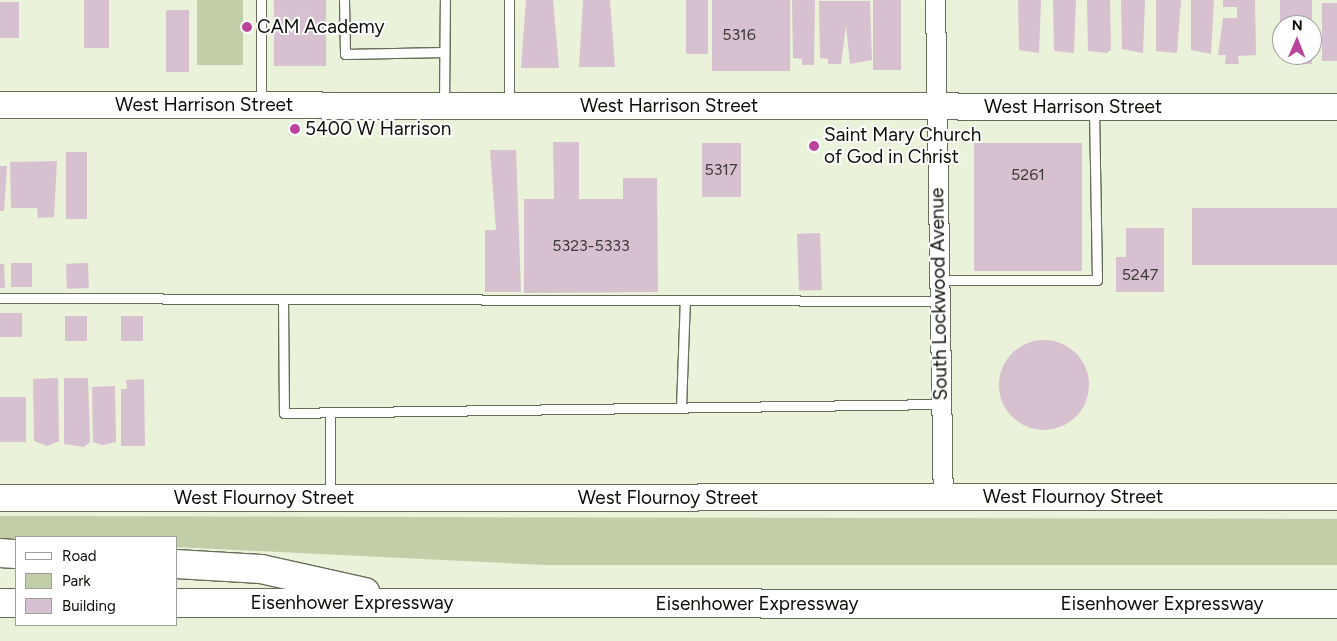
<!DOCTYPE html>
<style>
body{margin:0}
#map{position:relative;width:1337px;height:641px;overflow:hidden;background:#eaf2da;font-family:Figtree,sans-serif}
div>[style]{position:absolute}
.green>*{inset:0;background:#c1cea7;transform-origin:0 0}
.building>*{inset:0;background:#d7c0cf;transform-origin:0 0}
.round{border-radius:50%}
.roads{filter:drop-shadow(1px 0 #666d58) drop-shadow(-1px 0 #666d58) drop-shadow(0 1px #666d58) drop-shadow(0 -1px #666d58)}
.lane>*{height:9px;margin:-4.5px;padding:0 4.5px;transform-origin:4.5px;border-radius:4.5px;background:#fff}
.street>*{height:19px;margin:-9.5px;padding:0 9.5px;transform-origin:9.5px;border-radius:9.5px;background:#fff}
.secondary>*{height:26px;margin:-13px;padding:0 13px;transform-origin:13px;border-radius:13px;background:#fff}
.highway>*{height:28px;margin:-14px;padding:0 14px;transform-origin:14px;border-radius:14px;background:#fff}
.dots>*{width:14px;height:14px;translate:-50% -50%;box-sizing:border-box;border:2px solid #fff;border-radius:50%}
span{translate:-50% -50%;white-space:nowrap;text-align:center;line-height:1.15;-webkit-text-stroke:4px #fff;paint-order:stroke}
.number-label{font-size:16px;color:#3e3a38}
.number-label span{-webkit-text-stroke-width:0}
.poi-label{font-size:19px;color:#0b0d06}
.left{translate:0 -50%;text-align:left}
.street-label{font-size:19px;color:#0b0d06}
.legend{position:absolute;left:15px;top:536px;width:162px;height:90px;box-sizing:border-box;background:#fff;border:1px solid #9d9e9b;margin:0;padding:6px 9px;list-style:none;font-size:15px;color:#0b0d06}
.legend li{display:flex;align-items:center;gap:10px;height:25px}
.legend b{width:25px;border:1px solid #9d9e9b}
.north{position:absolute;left:1272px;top:15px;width:50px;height:50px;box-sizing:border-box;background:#fff;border:1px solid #9d9e9b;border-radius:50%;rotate:1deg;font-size:14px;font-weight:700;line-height:20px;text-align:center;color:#0b0d06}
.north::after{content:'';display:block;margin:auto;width:18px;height:22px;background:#ba449c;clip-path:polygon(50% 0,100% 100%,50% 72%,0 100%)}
</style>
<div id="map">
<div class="green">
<i style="left:197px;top:0;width:46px;height:65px"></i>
<i style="clip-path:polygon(0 516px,1337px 519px,1337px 565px,545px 565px,176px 547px,176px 537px,0 539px)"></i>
</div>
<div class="building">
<i style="left:84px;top:0;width:25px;height:48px"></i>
<i style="left:274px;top:0;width:52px;height:66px"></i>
<i style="clip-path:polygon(526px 0,553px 0,559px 68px,521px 68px)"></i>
<i style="clip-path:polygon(583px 0,610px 0,615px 67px,579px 67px)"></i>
<i style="left:686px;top:0;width:22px;height:54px"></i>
<i style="left:712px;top:0;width:78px;height:71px"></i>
<i style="clip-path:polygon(792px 0,815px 0,814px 65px,802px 65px,802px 59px,793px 58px)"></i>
<i style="left:873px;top:0;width:28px;height:70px"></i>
<i style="clip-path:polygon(1018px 0,1041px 0,1039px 53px,1019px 50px)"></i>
<i style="clip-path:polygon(1053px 0,1076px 0,1074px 53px,1054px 51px)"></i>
<i style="clip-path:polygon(1087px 0,1110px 0,1111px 50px,1107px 53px,1088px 51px)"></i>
<i style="clip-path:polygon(1121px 0,1145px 0,1143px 53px,1122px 49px)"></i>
<i style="clip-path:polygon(1156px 0,1181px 0,1177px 53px,1156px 51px)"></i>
<i style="clip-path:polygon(1191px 0,1214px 0,1211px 54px,1191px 50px)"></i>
<i style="clip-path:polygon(1223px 0,1255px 0,1256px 55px,1238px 56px,1239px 64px,1225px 64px,1226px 55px,1218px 55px,1223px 18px,1237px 18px,1237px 7px,1223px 7px)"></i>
<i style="left:1280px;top:0;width:32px;height:25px"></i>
<i style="clip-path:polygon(819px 1px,870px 1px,872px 60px,850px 64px,846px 26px,841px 64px,828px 64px,828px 59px,820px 58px)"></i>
<i style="left:0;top:2px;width:19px;height:36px"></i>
<i style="left:1322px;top:3px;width:15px;height:58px"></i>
<i style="left:166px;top:10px;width:23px;height:62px"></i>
<i style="clip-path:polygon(1312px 31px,1318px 31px,1317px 55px,1312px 55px,1312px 64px,1298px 64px,1298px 55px,1312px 55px)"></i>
<i style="clip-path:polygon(553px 142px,579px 142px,579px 199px,623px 199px,623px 178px,657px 178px,658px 292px,524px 293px,524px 199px,554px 199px)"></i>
<i style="left:702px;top:143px;width:39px;height:54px"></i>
<i style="left:974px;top:143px;width:108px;height:128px"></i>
<i style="clip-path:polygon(490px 150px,516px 150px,521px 292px,485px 292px,485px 230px,496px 230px)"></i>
<i style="left:66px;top:152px;width:21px;height:67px"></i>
<i style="clip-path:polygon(57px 161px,54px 217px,38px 218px,37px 208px,11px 208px,10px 162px)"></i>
<i style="clip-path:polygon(0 166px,7px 166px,4px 211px,0 211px)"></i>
<i style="left:1192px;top:208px;width:145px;height:57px"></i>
<i style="clip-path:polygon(1126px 228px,1164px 228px,1164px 292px,1116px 292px,1116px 257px,1126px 257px)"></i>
<i style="left:820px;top:233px;width:57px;height:23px;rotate:88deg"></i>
<i style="left:11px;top:263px;width:21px;height:24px"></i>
<i style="left:88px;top:263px;width:25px;height:22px;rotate:88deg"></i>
<i style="clip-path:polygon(0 264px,4px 264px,5px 288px,0 288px)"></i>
<i style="left:0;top:313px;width:22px;height:24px"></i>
<i style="left:65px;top:316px;width:22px;height:25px"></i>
<i style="left:121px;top:316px;width:22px;height:25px"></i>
<i class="round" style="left:999px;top:340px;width:90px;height:90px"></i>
<i style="clip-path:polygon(58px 378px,59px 441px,47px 446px,34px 441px,33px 379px)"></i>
<i style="clip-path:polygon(64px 378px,88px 378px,90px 442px,84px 447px,64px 444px)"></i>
<i style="clip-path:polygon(144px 379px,145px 446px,121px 446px,121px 389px,127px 389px,126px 380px)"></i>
<i style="clip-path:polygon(115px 386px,116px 442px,102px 445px,93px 442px,92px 387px)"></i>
<i style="left:0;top:397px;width:26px;height:45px"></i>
</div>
<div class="roads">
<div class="lane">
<i style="left:261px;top:0;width:102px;rotate:90deg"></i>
<i style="left:344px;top:0;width:54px;rotate:88.9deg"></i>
<i style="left:345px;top:54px;width:99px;rotate:-1.2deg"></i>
<i style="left:444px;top:105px;width:105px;rotate:-89.5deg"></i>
<i style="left:509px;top:105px;width:105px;rotate:-90deg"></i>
<i style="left:939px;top:280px;width:158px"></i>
<i style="left:1097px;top:280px;width:170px;rotate:-91deg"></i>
<i style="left:0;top:298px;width:939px;rotate:0.18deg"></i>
<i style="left:283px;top:299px;width:114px;rotate:89.5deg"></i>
<i style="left:284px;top:413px;width:657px;rotate:-0.78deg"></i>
<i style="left:681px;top:407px;width:107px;rotate:-87.9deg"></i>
<i style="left:330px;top:495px;width:83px;rotate:-90deg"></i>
</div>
<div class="street">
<i style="left:935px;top:0;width:497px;rotate:89.1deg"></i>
</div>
<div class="secondary">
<i style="left:0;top:105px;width:1337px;rotate:0.09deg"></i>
<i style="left:0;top:498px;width:1337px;rotate:-0.04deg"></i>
</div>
<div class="highway">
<i style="left:0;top:553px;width:16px;rotate:4deg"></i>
<i style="left:176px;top:564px;width:85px;rotate:3.4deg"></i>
<i style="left:261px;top:569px;width:107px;rotate:12.5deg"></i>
<i style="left:0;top:603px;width:16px"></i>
<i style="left:176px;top:603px;width:1161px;rotate:0.05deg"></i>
</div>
</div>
<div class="dots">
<i style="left:247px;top:27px;background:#ba449c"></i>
<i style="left:295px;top:129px;background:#ba449c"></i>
<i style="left:814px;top:146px;background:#ba449c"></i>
</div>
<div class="number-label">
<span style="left:739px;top:35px">5316</span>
<span style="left:721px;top:170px">5317</span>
<span style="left:1028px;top:175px">5261</span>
<span style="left:591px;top:246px">5323-5333</span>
<span style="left:1140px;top:275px">5247</span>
</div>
<div class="poi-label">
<span class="left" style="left:257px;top:27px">CAM Academy</span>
<span class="left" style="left:305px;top:129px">5400 W Harrison</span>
<span class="left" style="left:824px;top:146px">Saint Mary Church<br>of God in Christ</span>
</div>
<div class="street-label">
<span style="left:204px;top:105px">West Harrison Street</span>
<span style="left:669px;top:106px">West Harrison Street</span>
<span style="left:1073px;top:107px">West Harrison Street</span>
<span style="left:939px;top:294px;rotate:-91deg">South Lockwood Avenue</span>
<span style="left:1073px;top:497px">West Flournoy Street</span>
<span style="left:264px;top:498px">West Flournoy Street</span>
<span style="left:668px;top:498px">West Flournoy Street</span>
<span style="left:352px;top:603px">Eisenhower Expressway</span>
<span style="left:757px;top:604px">Eisenhower Expressway</span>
<span style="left:1162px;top:604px">Eisenhower Expressway</span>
</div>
<ul class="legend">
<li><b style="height:6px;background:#fff"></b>Road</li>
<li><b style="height:14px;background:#c1cea7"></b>Park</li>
<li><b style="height:14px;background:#d7c0cf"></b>Building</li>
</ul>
<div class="north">N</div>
</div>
